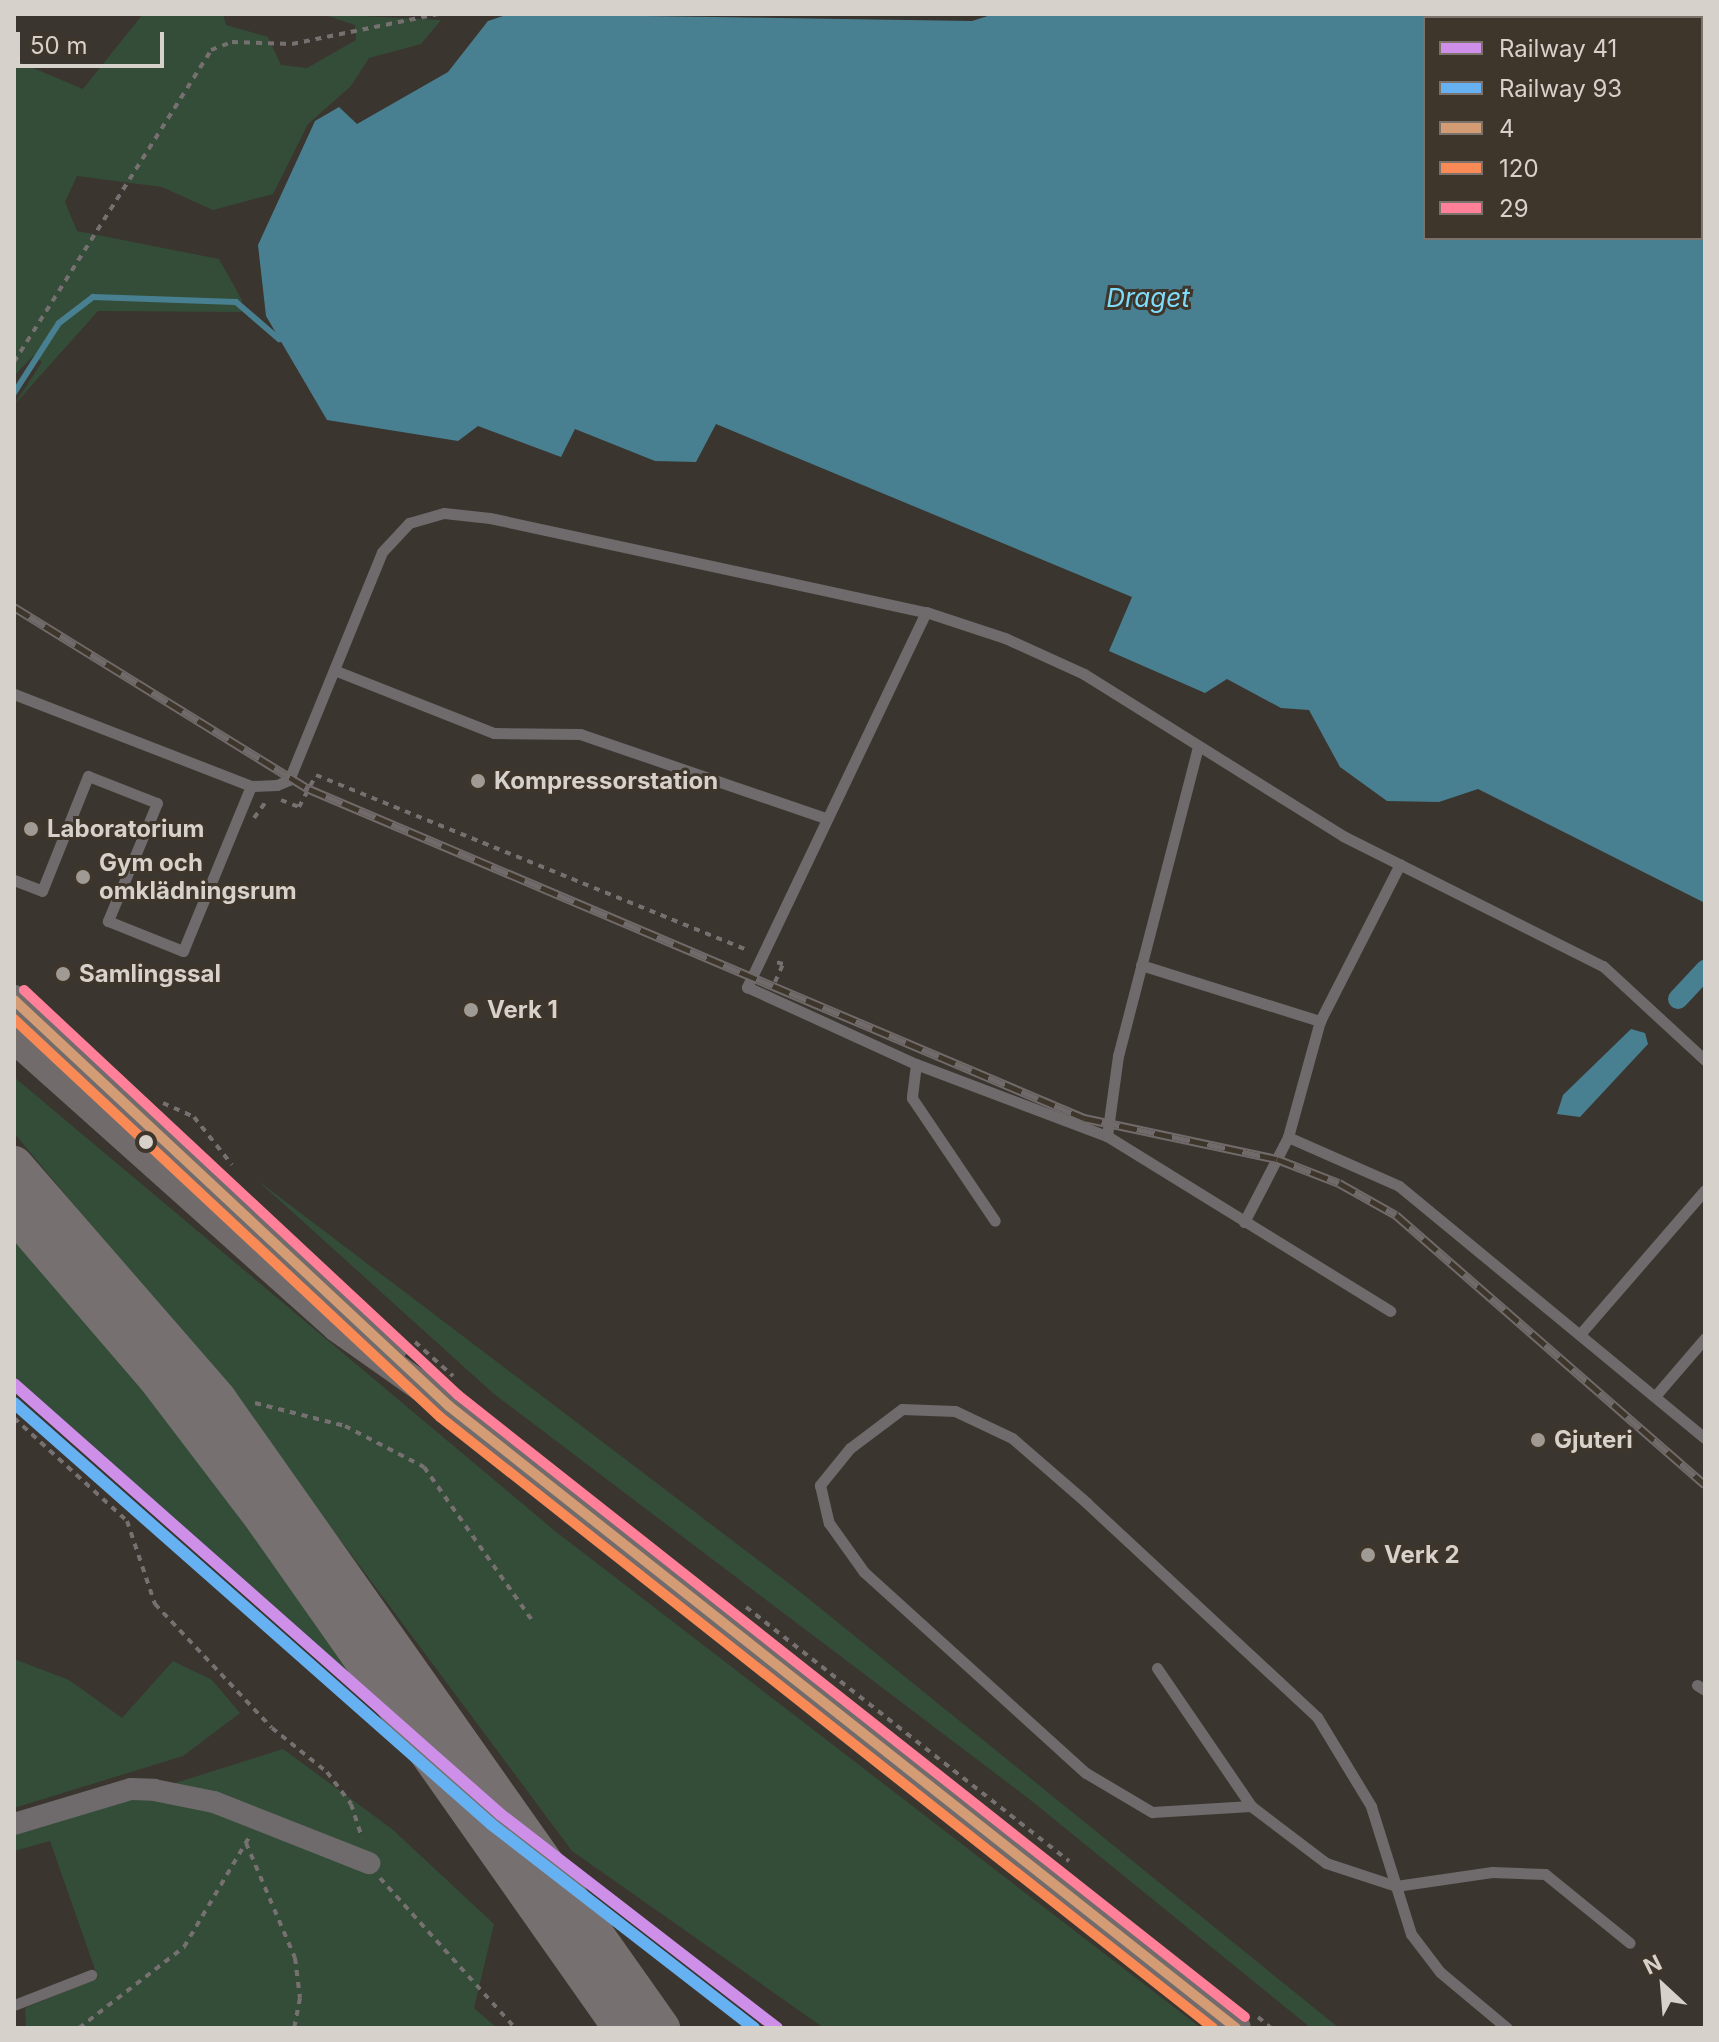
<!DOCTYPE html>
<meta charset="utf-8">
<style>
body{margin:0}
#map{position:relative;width:1719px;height:2042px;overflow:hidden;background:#3a352f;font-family:Inter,sans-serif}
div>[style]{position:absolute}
.green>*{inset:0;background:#344d39}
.water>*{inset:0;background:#498091}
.stream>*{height:6px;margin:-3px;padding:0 3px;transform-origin:3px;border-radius:3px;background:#498091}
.canal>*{height:20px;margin:-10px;padding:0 10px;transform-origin:10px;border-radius:10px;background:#498091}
.path>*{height:4px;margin-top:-2px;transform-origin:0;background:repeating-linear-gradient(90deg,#767071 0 6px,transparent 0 12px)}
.service>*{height:11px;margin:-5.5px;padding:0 5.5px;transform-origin:5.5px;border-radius:5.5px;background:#6f6a6b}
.minor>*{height:22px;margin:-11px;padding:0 11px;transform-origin:11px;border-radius:11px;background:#6f6a6b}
.secondary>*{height:30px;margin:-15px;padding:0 15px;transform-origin:15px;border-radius:15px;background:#716b6c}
.motorway>*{height:38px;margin:-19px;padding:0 19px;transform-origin:19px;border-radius:19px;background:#767070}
.rail>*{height:9px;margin-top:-4.5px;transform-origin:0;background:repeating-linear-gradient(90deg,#3e352b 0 18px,#706b6a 0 36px);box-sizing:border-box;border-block:2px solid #706b6a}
.bus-1>*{height:10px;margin:-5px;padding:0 5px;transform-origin:5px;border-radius:5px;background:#d39c74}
.bus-2>*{height:10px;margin:-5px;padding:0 5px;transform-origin:5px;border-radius:5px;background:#f98a56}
.bus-3>*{height:10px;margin:-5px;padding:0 5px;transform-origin:5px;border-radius:5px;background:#ff8098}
.rail-1>*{height:12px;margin:-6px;padding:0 6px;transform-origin:6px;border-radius:6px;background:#ce8fe9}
.rail-2>*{height:12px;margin:-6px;padding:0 6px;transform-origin:6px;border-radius:6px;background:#66b1f2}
.dots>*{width:22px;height:22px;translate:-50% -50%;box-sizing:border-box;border:4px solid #3e352b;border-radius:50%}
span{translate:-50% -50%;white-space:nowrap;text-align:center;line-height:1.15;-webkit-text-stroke:6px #3e352b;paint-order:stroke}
.poi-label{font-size:24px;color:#d7d1cb;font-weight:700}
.left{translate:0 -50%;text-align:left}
.water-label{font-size:26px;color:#7edcfb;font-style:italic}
.frame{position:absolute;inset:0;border:16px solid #d7d1cb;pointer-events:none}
.legend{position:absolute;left:1423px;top:16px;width:280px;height:224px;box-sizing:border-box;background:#3e352b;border:2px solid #7b736b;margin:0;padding:10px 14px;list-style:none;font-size:24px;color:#d7d1cb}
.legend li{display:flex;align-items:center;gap:16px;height:40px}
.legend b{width:40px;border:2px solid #7b736b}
.north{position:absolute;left:1623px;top:1946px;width:80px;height:80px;-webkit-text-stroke:6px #3e352b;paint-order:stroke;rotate:334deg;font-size:22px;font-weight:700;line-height:32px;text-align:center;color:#d7d1cb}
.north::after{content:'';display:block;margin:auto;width:28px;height:36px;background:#d7d1cb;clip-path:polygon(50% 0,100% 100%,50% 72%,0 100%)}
.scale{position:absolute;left:16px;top:32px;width:148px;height:36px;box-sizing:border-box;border:4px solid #d7d1cb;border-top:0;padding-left:10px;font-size:24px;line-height:28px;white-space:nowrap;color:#d7d1cb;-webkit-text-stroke:6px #3e352b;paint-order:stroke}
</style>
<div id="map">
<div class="green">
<i style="clip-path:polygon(143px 14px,223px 14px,226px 25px,268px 37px,281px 65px,307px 68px,356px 40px,355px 25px,322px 14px,441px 20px,421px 44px,369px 58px,351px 86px,308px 124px,273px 194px,213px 210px,162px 187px,77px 176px,65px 202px,77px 231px,219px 259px,242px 300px,241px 312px,98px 311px,14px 405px,42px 362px,34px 355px,14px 376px,14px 60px,83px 89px)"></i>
<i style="clip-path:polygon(14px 1077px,555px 1531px,1201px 2028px,824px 2028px,572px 1851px,231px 1393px,14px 1133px)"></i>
<i style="clip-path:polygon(257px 1180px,799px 1591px,1339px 2028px,1311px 2028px,1028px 1798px,494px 1394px)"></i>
<i style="clip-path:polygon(14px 1226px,152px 1390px,386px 1717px,14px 1376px)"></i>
<i style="clip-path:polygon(14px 1659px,69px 1680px,122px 1718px,173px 1661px,212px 1680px,240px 1713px,183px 1756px,14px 1808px)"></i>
<i style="clip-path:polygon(283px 1749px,392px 1829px,494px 1924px,474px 2008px,497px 2028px,26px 2028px,25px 2008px,98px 1978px,50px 1841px,14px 1851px,14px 1834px)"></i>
</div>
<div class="water">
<i style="clip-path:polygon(evenodd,509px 14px,972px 21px,994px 14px,1705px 14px,1705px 903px,1478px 789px,1439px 802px,1387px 801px,1340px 767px,1309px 710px,1281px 708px,1227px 679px,1205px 693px,1109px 651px,1132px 597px,716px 424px,696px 462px,655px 461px,575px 429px,561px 457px,478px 426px,458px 441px,327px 420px,266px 316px,258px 245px,315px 121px,339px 107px,357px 124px,448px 72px,488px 21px,509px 14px,1425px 18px,1701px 18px,1701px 238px,1425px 238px,1425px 18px)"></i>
<i style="clip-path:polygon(1631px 1029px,1645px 1033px,1648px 1044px,1580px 1117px,1557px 1114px,1563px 1095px)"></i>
</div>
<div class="stream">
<i style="left:14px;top:393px;width:83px;rotate:-57.3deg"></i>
<i style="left:59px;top:323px;width:43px;rotate:-37.4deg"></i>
<i style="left:93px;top:297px;width:143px;rotate:2deg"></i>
<i style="left:236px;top:302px;width:57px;rotate:40.7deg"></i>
</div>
<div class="canal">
<i style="left:1678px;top:999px;width:40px;rotate:-47deg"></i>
</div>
<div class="path">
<i style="left:14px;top:362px;width:369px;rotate:-57.7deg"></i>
<i style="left:211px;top:50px;width:22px;rotate:-21deg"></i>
<i style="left:232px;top:42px;width:60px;rotate:1.9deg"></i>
<i style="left:292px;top:44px;width:149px;rotate:-11.6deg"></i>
<i style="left:281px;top:800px;width:19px;rotate:21deg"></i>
<i style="left:299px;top:807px;width:36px;rotate:-62deg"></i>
<i style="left:316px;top:775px;width:467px;rotate:22.1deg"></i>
<i style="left:254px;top:818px;width:22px;rotate:-54deg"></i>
<i style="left:775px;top:982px;width:20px;rotate:-66deg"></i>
<i style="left:783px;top:964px;width:7px;rotate:-164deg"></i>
<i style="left:163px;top:1103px;width:34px;rotate:24deg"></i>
<i style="left:194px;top:1117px;width:61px;rotate:51.6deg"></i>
<i style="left:415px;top:1342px;width:51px;rotate:41.8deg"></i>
<i style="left:255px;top:1403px;width:93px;rotate:14.3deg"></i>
<i style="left:345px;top:1426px;width:89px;rotate:27.4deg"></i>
<i style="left:424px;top:1467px;width:187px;rotate:54.8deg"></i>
<i style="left:14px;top:1418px;width:153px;rotate:42.3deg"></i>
<i style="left:127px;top:1521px;width:88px;rotate:71.4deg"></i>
<i style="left:155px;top:1604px;width:170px;rotate:46.7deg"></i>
<i style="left:272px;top:1728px;width:70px;rotate:38.7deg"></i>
<i style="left:327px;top:1772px;width:40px;rotate:53deg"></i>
<i style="left:351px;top:1804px;width:36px;rotate:72deg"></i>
<i style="left:746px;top:1607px;width:411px;rotate:38.2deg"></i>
<i style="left:246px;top:1843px;width:125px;rotate:66.9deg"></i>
<i style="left:295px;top:1958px;width:40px;rotate:82.9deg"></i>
<i style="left:300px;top:1998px;width:31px;rotate:101deg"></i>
<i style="left:380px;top:1878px;width:202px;rotate:48deg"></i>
<i style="left:1258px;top:2017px;width:17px;rotate:40deg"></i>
<i style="left:79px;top:2028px;width:133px;rotate:-37.6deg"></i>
<i style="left:184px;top:1947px;width:129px;rotate:-59.3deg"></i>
</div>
<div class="service">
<i style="left:926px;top:612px;width:416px;rotate:115.5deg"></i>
<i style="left:747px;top:987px;width:186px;rotate:24.5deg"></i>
<i style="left:916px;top:1064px;width:204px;rotate:20.7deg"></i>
<i style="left:1107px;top:1136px;width:333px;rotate:31.7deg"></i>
<i style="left:334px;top:670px;width:172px;rotate:21.5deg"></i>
<i style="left:494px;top:733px;width:86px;rotate:0.7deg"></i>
<i style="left:580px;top:734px;width:260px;rotate:18.9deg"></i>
<i style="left:14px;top:694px;width:254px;rotate:21.2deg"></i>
<i style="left:251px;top:786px;width:26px;rotate:-2deg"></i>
<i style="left:277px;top:785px;width:13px;rotate:-23deg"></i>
<i style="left:289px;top:780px;width:246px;rotate:-67.8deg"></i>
<i style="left:382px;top:552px;width:40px;rotate:-47deg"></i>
<i style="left:409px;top:523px;width:36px;rotate:-16deg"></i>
<i style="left:444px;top:513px;width:46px;rotate:6.2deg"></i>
<i style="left:490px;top:518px;width:446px;rotate:12.2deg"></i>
<i style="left:926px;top:612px;width:83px;rotate:18.2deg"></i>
<i style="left:1005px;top:638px;width:87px;rotate:24.5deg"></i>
<i style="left:1084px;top:674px;width:305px;rotate:32deg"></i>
<i style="left:1343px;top:836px;width:291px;rotate:26.6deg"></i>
<i style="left:1603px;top:966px;width:139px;rotate:42.7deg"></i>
<i style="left:14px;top:880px;width:30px;rotate:21deg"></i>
<i style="left:42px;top:891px;width:124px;rotate:-68.2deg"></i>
<i style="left:88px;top:776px;width:74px;rotate:21.4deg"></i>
<i style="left:157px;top:803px;width:128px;rotate:112.6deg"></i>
<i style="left:108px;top:921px;width:81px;rotate:21.8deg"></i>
<i style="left:183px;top:951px;width:178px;rotate:-67.6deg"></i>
<i style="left:1141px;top:965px;width:188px;rotate:17.4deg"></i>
<i style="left:916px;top:1064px;width:34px;rotate:97deg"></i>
<i style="left:912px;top:1098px;width:148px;rotate:56deg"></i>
<i style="left:1107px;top:1136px;width:81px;rotate:-82.2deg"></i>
<i style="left:1118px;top:1056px;width:319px;rotate:-75.5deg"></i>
<i style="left:1288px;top:1137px;width:120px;rotate:-74.6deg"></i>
<i style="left:1320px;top:1021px;width:176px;rotate:-63deg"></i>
<i style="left:1244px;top:1222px;width:96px;rotate:-62.6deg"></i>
<i style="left:1288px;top:1137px;width:121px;rotate:23.8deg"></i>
<i style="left:1399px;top:1186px;width:396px;rotate:39.5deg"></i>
<i style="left:1581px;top:1333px;width:189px;rotate:-49.1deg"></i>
<i style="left:1656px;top:1395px;width:75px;rotate:-49.3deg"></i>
<i style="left:1157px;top:1668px;width:167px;rotate:55.7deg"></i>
<i style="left:1697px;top:1685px;width:9px;rotate:32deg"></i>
<i style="left:14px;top:2005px;width:83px;rotate:-21.3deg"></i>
<i style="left:1507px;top:2028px;width:87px;rotate:-140.1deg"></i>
<i style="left:1440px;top:1972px;width:48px;rotate:-127.3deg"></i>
<i style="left:1411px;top:1934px;width:134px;rotate:-107.4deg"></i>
<i style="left:1371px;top:1806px;width:104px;rotate:-121.2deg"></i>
<i style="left:1317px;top:1717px;width:314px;rotate:-137.1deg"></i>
<i style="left:1087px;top:1503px;width:99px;rotate:-139.1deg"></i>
<i style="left:1012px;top:1438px;width:63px;rotate:-154.7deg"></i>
<i style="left:955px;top:1411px;width:53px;rotate:-177.8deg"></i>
<i style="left:902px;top:1409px;width:65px;rotate:143.1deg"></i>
<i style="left:850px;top:1448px;width:48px;rotate:129deg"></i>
<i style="left:820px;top:1485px;width:39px;rotate:77deg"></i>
<i style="left:829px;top:1523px;width:60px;rotate:54.5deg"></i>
<i style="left:864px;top:1572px;width:299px;rotate:42.2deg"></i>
<i style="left:1086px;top:1773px;width:77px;rotate:30.6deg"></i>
<i style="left:1152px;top:1812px;width:99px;rotate:-3.5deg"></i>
<i style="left:1251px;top:1806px;width:94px;rotate:37.2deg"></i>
<i style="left:1326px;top:1863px;width:74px;rotate:18.2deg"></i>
<i style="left:1396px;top:1886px;width:97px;rotate:-8.3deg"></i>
<i style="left:1492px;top:1872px;width:53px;rotate:2.2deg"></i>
<i style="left:1545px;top:1874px;width:109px;rotate:39.1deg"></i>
</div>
<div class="minor">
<i style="left:14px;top:1824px;width:122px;rotate:-16.7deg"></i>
<i style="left:131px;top:1789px;width:23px;rotate:2deg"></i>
<i style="left:154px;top:1790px;width:61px;rotate:11.3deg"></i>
<i style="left:214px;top:1802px;width:167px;rotate:21.5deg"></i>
</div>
<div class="secondary">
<i style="left:14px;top:1000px;width:514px;rotate:42.63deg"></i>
<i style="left:14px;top:1038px;width:433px;rotate:41.8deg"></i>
<i style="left:337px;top:1327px;width:137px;rotate:35.2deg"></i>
<i style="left:449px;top:1406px;width:1003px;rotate:38.32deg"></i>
</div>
<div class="motorway">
<i style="left:14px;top:1165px;width:311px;rotate:49deg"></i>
<i style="left:218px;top:1400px;width:769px;rotate:54.8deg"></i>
<i style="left:14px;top:1212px;width:218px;rotate:49.3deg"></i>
<i style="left:156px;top:1377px;width:178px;rotate:52.7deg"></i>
<i style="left:264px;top:1519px;width:622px;rotate:54.88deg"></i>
</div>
<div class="rail">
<i style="left:14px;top:607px;width:347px;rotate:31.7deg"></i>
<i style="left:309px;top:789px;width:842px;rotate:23deg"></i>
<i style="left:1084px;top:1118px;width:197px;rotate:12deg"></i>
<i style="left:1277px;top:1159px;width:66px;rotate:21.2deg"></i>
<i style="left:1339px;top:1183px;width:65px;rotate:29.3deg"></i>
<i style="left:1396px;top:1215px;width:410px;rotate:41.1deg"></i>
</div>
<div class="bus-1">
<i style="left:14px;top:1000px;width:595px;rotate:43.03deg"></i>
<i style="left:449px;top:1406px;width:1003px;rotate:38.32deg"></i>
</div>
<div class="bus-2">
<i style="left:14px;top:1019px;width:583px;rotate:43.05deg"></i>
<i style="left:440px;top:1417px;width:985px;rotate:38.32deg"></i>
</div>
<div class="bus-3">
<i style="left:24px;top:990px;width:594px;rotate:43.02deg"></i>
<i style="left:458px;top:1395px;width:1003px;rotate:38.32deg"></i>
</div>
<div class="rail-1">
<i style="left:14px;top:1384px;width:649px;rotate:41.5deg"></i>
<i style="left:500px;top:1814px;width:350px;rotate:37.7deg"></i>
</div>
<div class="rail-2">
<i style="left:14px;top:1403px;width:636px;rotate:41.43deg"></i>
<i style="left:491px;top:1824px;width:333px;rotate:37.8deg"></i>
</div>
<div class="dots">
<i style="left:478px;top:781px;background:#a09a94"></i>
<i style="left:31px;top:829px;background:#a09a94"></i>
<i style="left:83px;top:877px;background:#a09a94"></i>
<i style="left:63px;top:974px;background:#a09a94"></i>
<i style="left:471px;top:1010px;background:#a09a94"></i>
<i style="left:146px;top:1142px;background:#d7d1cb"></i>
<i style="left:1538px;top:1440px;background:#a09a94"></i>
<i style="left:1368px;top:1555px;background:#a09a94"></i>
</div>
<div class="poi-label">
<span class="left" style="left:494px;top:781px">Kompressorstation</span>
<span class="left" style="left:47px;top:829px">Laboratorium</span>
<span class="left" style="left:99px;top:877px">Gym och<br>omklädningsrum</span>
<span class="left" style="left:79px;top:974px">Samlingssal</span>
<span class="left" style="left:487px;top:1010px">Verk 1</span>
<span class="left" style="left:1554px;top:1440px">Gjuteri</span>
<span class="left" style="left:1384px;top:1555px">Verk 2</span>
</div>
<div class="water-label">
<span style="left:1148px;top:298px">Draget</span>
</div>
<div class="frame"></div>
<ul class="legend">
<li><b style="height:10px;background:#ce8fe9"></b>Railway 41</li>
<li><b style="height:10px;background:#66b1f2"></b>Railway 93</li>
<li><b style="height:10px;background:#d39c74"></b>4</li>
<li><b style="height:10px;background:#f98a56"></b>120</li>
<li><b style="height:10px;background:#ff8098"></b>29</li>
</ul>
<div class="north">N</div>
<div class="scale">50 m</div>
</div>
